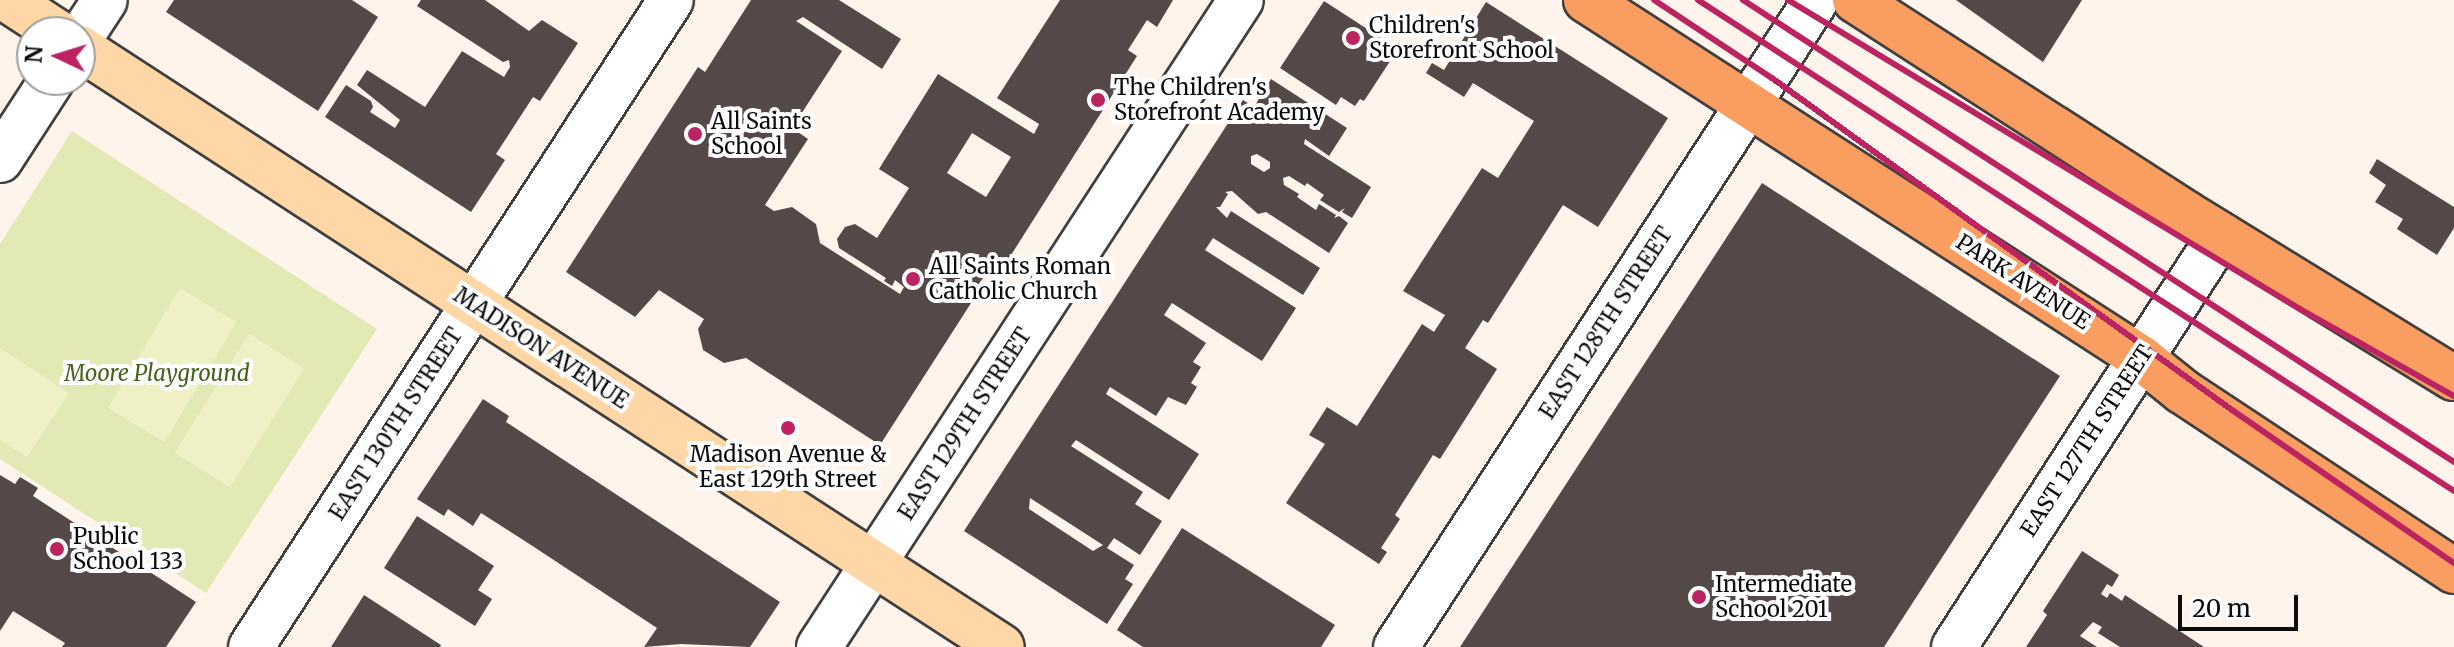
<!DOCTYPE html>
<style>
body{margin:0}
#map{position:relative;width:2454px;height:647px;overflow:hidden;background:#fff4eb;font-family:Merriweather,serif}
div>[style]{position:absolute}
.green>*{inset:0;background:#e2e9b5}
.pitch>*{inset:0;background:#f0f0c7;transform-origin:0 0}
.building>*{inset:0;background:#544948}
.roads{filter:drop-shadow(2px 0 #3f3f3f) drop-shadow(-2px 0 #3f3f3f) drop-shadow(0 2px #3f3f3f) drop-shadow(0 -2px #3f3f3f)}
.minor>*{height:44px;margin:-22px;padding:0 22px;transform-origin:22px;border-radius:22px;background:#fff}
.secondary>*{height:44px;margin:-22px;padding:0 22px;transform-origin:22px;border-radius:22px;background:#ffd6a6}
.primary>*{height:44px;margin:-22px;padding:0 22px;transform-origin:22px;border-radius:22px;background:#f99e60}
.rail>*{height:6px;margin:-3px;padding:0 3px;transform-origin:3px;border-radius:3px;background:#bc2461}
.dots>*{width:22px;height:22px;translate:-50% -50%;box-sizing:border-box;border:4px solid #fff;border-radius:50%}
span{translate:-50% -50%;white-space:nowrap;text-align:center;line-height:1.15;-webkit-text-stroke:8px #fff;paint-order:stroke}
.poi-label{font-size:22px;color:#0c0c0c}
.left{translate:0 -50%;text-align:left}
.street-label{font-size:22px;color:#0c0c0c}
.park-label{font-size:22px;color:#44631c;font-style:italic}
.north{position:absolute;left:16px;top:16px;width:80px;height:80px;box-sizing:border-box;background:#fff;border:2px solid #9e9e9e;border-radius:50%;rotate:274deg;font-size:22px;font-weight:700;line-height:32px;text-align:center;color:#0c0c0c}
.north::after{content:'';display:block;margin:auto;width:28px;height:36px;background:#bc2461;clip-path:polygon(50% 0,100% 100%,50% 72%,0 100%)}
.scale{position:absolute;left:2178px;top:595px;width:120px;height:36px;box-sizing:border-box;border:4px solid #0c0c0c;border-top:0;padding-left:10px;font-size:24px;line-height:28px;white-space:nowrap;color:#0c0c0c;-webkit-text-stroke:6px #fff;paint-order:stroke}
</style>
<div id="map">
<div class="green">
<i style="clip-path:polygon(72px 131px,377px 329px,206px 593px,0 459px,0 244px)"></i>
</div>
<div class="pitch">
<i style="left:180px;top:288px;width:66px;height:140px;rotate:31deg"></i>
<i style="left:249px;top:334px;width:65px;height:140px;rotate:32deg"></i>
<i style="clip-path:polygon(0 348px,69px 393px,27px 457px,0 440px)"></i>
</div>
<div class="building">
<i style="clip-path:polygon(174px 0,352px 0,378px 17px,318px 111px,166px 12px)"></i>
<i style="clip-path:polygon(421px 0,485px 0,529px 31px,542px 20px,578px 43px,540px 101px,533px 97px,496px 154px,505px 160px,471px 212px,325px 117px,346px 85px,371px 101px,373px 107px,370px 112px,395px 128px,400px 120px,357px 85px,367px 70px,425px 107px,462px 51px,504px 77px,510px 67px,509px 60px,503px 62px,417px 6px)"></i>
<i style="clip-path:polygon(evenodd,751px 0,839px 0,901px 39px,882px 69px,803px 17px,796px 21px,842px 51px,792px 128px,808px 139px,765px 205px,774px 211px,792px 207px,816px 224px,820px 243px,900px 294px,904px 287px,895px 280px,892px 286px,884px 281px,886px 278px,839px 248px,837px 239px,845px 227px,855px 224px,877px 238px,909px 188px,879px 169px,938px 74px,1034px 134px,1039px 124px,997px 98px,1060px 0,1173px 0,1157px 27px,1147px 20px,1128px 50px,1137px 56px,1006px 263px,997px 258px,969px 298px,973px 300px,880px 445px,746px 358px,724px 363px,703px 350px,698px 329px,704px 319px,659px 290px,635px 317px,566px 272px,698px 67px,705px 72px,751px 0,972px 133px,1011px 157px,986px 197px,947px 173px,972px 133px)"></i>
<i style="clip-path:polygon(1956px 0,2082px 0,2043px 62px)"></i>
<i style="clip-path:polygon(1324px 1px,1398px 49px,1364px 101px,1360px 99px,1355px 106px,1341px 97px,1336px 105px,1280px 68px)"></i>
<i style="clip-path:polygon(1486px 2px,1668px 118px,1598px 227px,1563px 205px,1488px 323px,1483px 320px,1465px 348px,1497px 369px,1440px 459px,1433px 455px,1395px 515px,1400px 519px,1381px 548px,1387px 552px,1379px 564px,1286px 503px,1325px 444px,1309px 435px,1327px 407px,1357px 426px,1422px 324px,1434px 332px,1445px 315px,1403px 291px,1482px 168px,1498px 178px,1534px 121px,1473px 83px,1464px 97px,1426px 73px,1432px 63px,1444px 70px)"></i>
<i style="clip-path:polygon(evenodd,1271px 79px,1347px 128px,1329px 156px,1305px 139px,1304px 144px,1371px 187px,1352px 218px,1342px 212px,1345px 208px,1339px 212px,1320px 200px,1324px 195px,1307px 183px,1305px 186px,1289px 176px,1283px 178px,1284px 185px,1299px 194px,1297px 197px,1316px 210px,1319px 204px,1336px 215px,1334px 218px,1339px 216px,1348px 223px,1329px 253px,1266px 212px,1258px 214px,1232px 191px,1225px 192px,1228px 194px,1220px 207px,1216px 207px,1227px 218px,1231px 211px,1320px 268px,1303px 295px,1213px 238px,1205px 250px,1296px 308px,1262px 361px,1172px 303px,1164px 315px,1206px 343px,1193px 362px,1201px 367px,1191px 383px,1197px 387px,1186px 405px,1168px 397px,1156px 416px,1110px 387px,1106px 394px,1199px 454px,1169px 500px,1076px 440px,1071px 446px,1143px 492px,1135px 504px,1162px 521px,1140px 555px,1114px 538px,1107px 548px,1134px 565px,1125px 579px,1133px 584px,1107px 624px,964px 531px,1243px 100px,1254px 107px,1271px 79px,1257px 154px,1270px 162px,1270px 168px,1264px 172px,1251px 164px,1251px 156px,1257px 154px,1271px 79px,1030px 498px,1103px 545px,1093px 551px,1029px 509px,1030px 498px)"></i>
<i style="clip-path:polygon(2377px 159px,2454px 207px,2454px 228px,2437px 255px,2397px 229px,2403px 219px,2375px 202px,2386px 185px,2369px 173px)"></i>
<i style="clip-path:polygon(1762px 183px,2060px 376px,1884px 647px,1460px 647px)"></i>
<i style="clip-path:polygon(483px 399px,509px 416px,506px 422px,780px 602px,750px 647px,681px 644px,644px 647px,657px 628px,531px 545px,481px 513px,473px 526px,448px 509px,444px 516px,417px 499px)"></i>
<i style="clip-path:polygon(0 475px,15px 484px,20px 477px,38px 488px,33px 496px,196px 602px,166px 647px,62px 647px,65px 643px,13px 611px,0 631px)"></i>
<i style="clip-path:polygon(417px 516px,494px 566px,478px 590px,492px 599px,475px 626px,384px 568px)"></i>
<i style="clip-path:polygon(1182px 528px,1335px 625px,1321px 647px,1143px 647px,1117px 630px)"></i>
<i style="clip-path:polygon(2082px 551px,2119px 575px,2112px 587px,2107px 584px,2101px 594px,2107px 598px,2110px 593px,2122px 601px,2125px 595px,2204px 647px,2120px 647px,2098px 633px,2102px 627px,2093px 622px,2080px 636px,2097px 647px,2026px 647px,2047px 615px,2043px 611px)"></i>
<i style="clip-path:polygon(364px 595px,441px 645px,440px 647px,331px 647px)"></i>
</div>
<div class="roads">
<div class="minor">
<i style="left:80px;top:38px;width:45px;rotate:-56.7deg"></i>
<i style="left:0;top:160px;width:95px;rotate:-57deg"></i>
<i style="left:251px;top:647px;width:771px;rotate:-57.01deg"></i>
<i style="left:819px;top:647px;width:772px;rotate:-56.89deg"></i>
<i style="left:1396px;top:647px;width:771px;rotate:-57.01deg"></i>
<i style="left:1954px;top:647px;width:491px;rotate:-57.1deg"></i>
</div>
<div class="secondary">
<i style="left:8px;top:0;width:59px;rotate:33.1deg"></i>
<i style="left:80px;top:48px;width:1099px;rotate:33.01deg"></i>
</div>
<div class="primary">
<i style="left:1586px;top:0;width:660px;rotate:32.82deg"></i>
<i style="left:2141px;top:358px;width:53px;rotate:38.8deg"></i>
<i style="left:2182px;top:391px;width:326px;rotate:33.5deg"></i>
<i style="left:1855px;top:0;width:395px;rotate:32.8deg"></i>
<i style="left:2187px;top:214px;width:313px;rotate:31.6deg"></i>
</div>
</div>
<div class="rail">
<i style="left:1654px;top:0;width:141px;rotate:33.5deg"></i>
<i style="left:1772px;top:78px;width:567px;rotate:35.82deg"></i>
<i style="left:2232px;top:410px;width:270px;rotate:34.6deg"></i>
<i style="left:1698px;top:0;width:901px;rotate:33deg"></i>
<i style="left:1743px;top:0;width:848px;rotate:33.02deg"></i>
<i style="left:1788px;top:0;width:598px;rotate:31.11deg"></i>
<i style="left:2300px;top:309px;width:177px;rotate:29.5deg"></i>
</div>
<div class="dots">
<i style="left:1353px;top:38px;background:#bc2461"></i>
<i style="left:1098px;top:100px;background:#bc2461"></i>
<i style="left:695px;top:134px;background:#bc2461"></i>
<i style="left:913px;top:279px;background:#bc2461"></i>
<i style="left:788px;top:428px;background:#bc2461"></i>
<i style="left:57px;top:549px;background:#bc2461"></i>
<i style="left:1699px;top:597px;background:#bc2461"></i>
</div>
<div class="poi-label">
<span class="left" style="left:1369px;top:38px">Children's<br>Storefront School</span>
<span class="left" style="left:1114px;top:100px">The Children's<br>Storefront Academy</span>
<span class="left" style="left:711px;top:134px">All Saints<br>School</span>
<span class="left" style="left:929px;top:279px">All Saints Roman<br>Catholic Church</span>
<span style="left:788px;top:467px">Madison Avenue &amp;<br>East 129th Street</span>
<span class="left" style="left:73px;top:549px">Public<br>School 133</span>
<span class="left" style="left:1715px;top:597px">Intermediate<br>School 201</span>
</div>
<div class="street-label">
<span style="left:2023px;top:282px;rotate:33deg">PARK AVENUE</span>
<span style="left:1606px;top:323px;rotate:-57deg">EAST 128TH STREET</span>
<span style="left:541px;top:348px;rotate:33deg">MADISON AVENUE</span>
<span style="left:396px;top:424px;rotate:-57deg">EAST 130TH STREET</span>
<span style="left:965px;top:424px;rotate:-57deg">EAST 129TH STREET</span>
<span style="left:2087px;top:441px;rotate:-57deg">EAST 127TH STREET</span>
</div>
<div class="park-label">
<span style="left:157px;top:374px">Moore Playground</span>
</div>
<div class="north">N</div>
<div class="scale">20 m</div>
</div>
